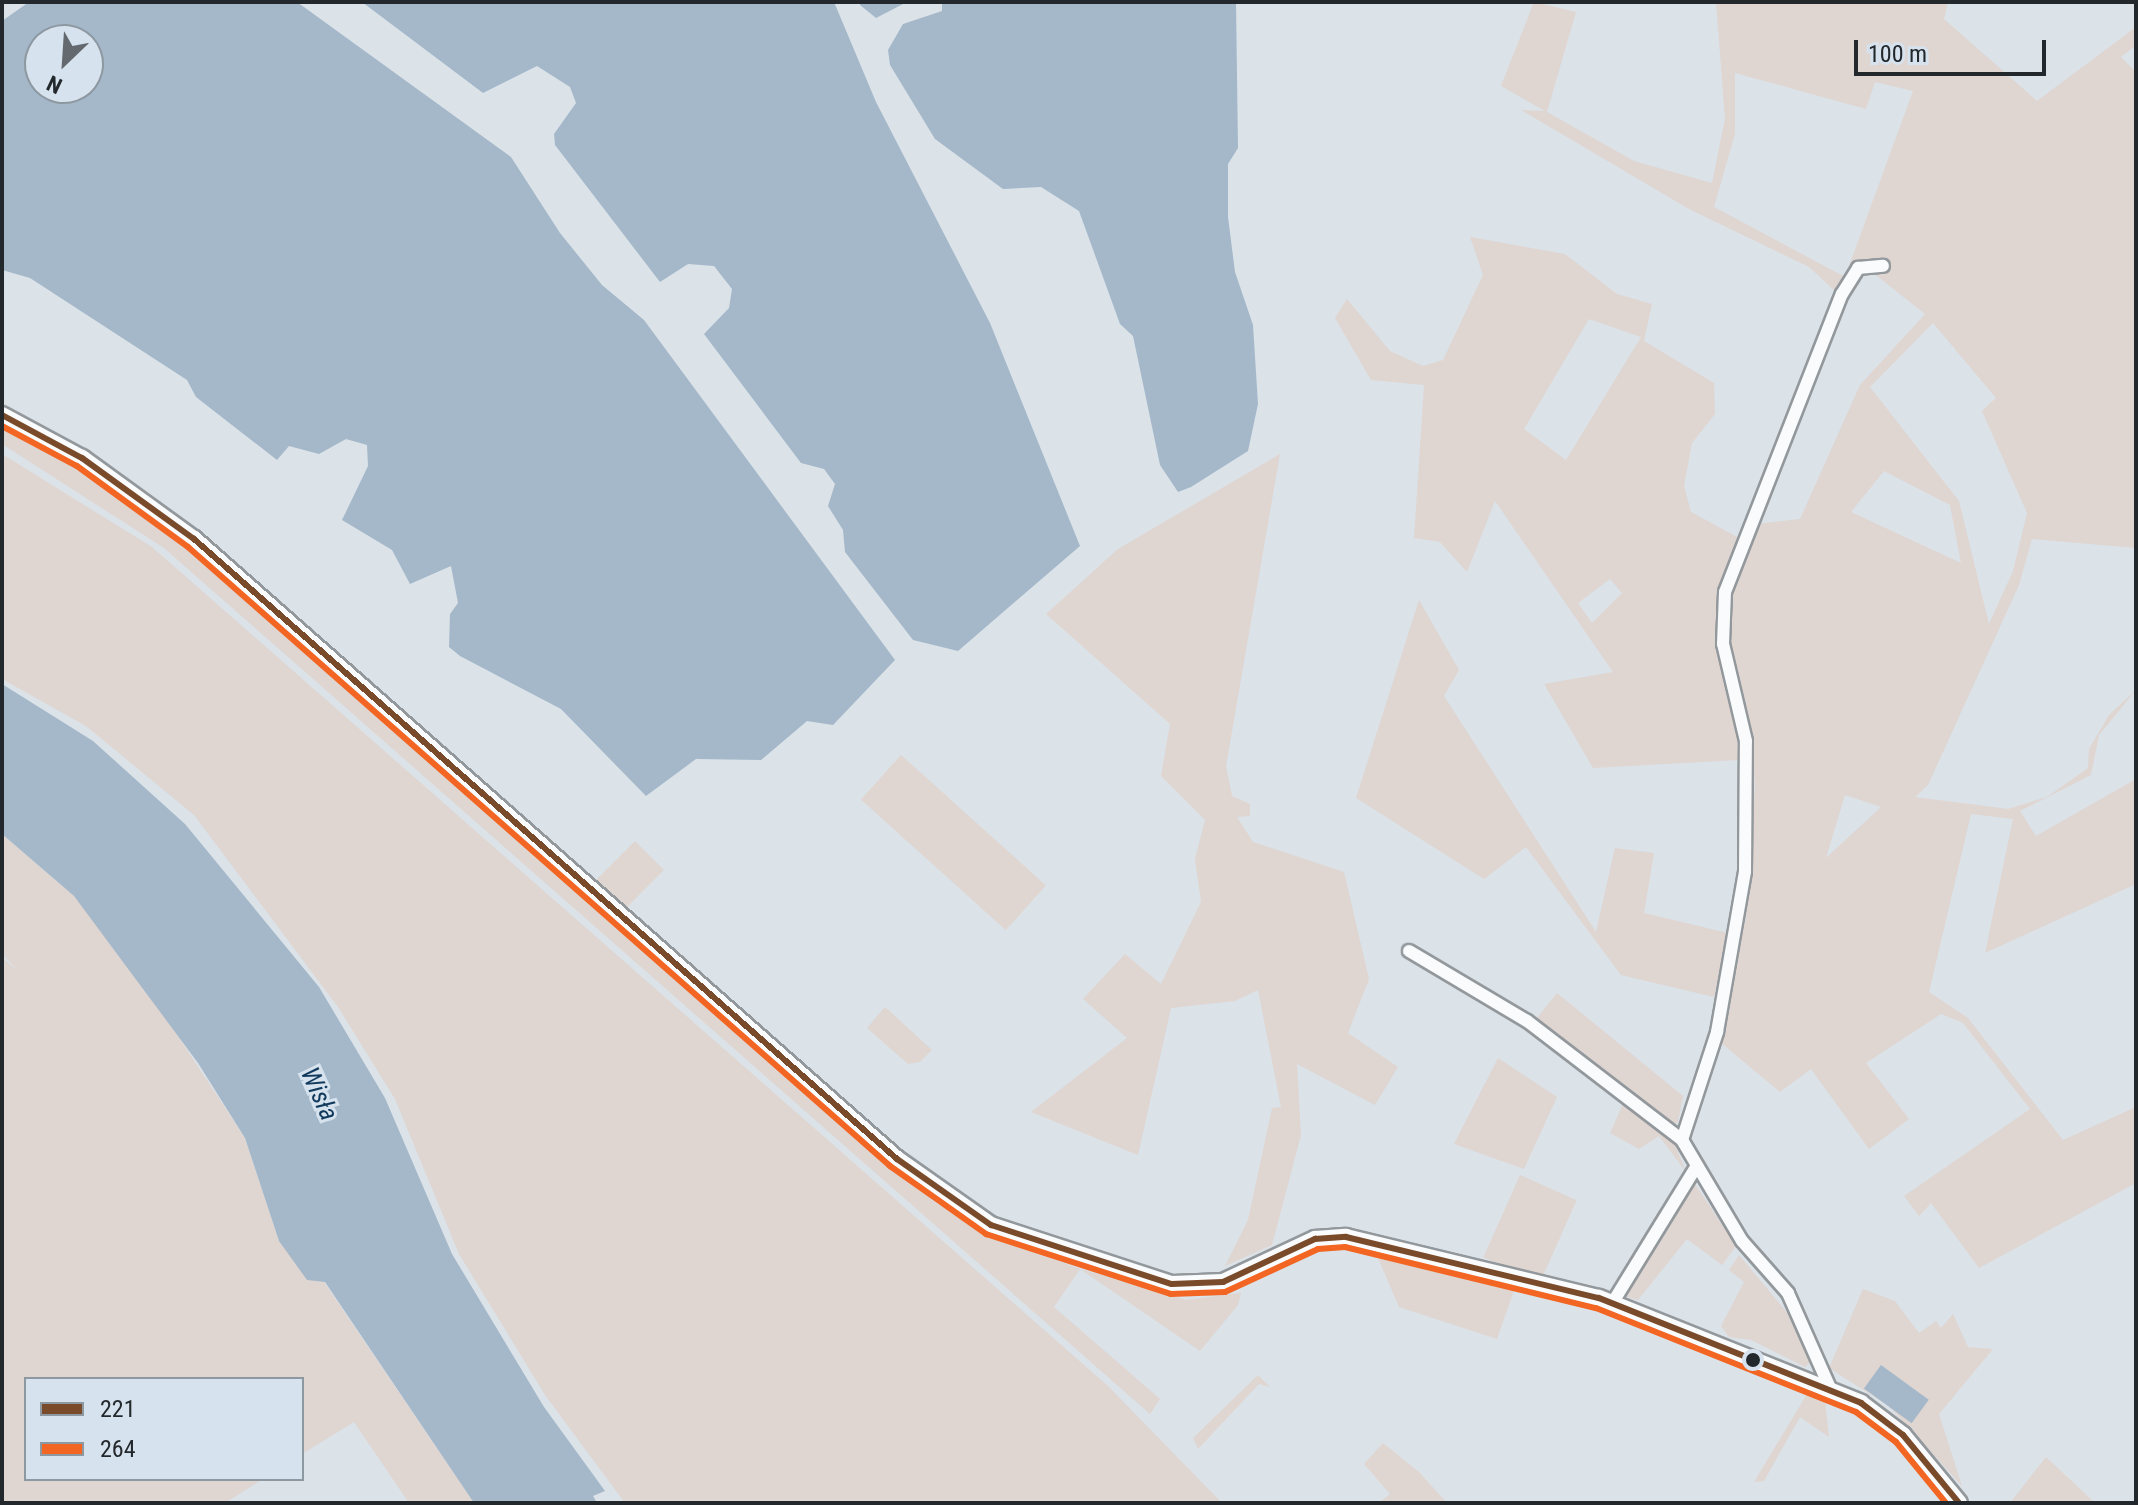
<!DOCTYPE html>
<meta charset="utf-8">
<style>
body{margin:0}
#map{position:relative;width:2138px;height:1505px;overflow:hidden;background:#dbe2e8;font-family:"Roboto Condensed",sans-serif}
div>[style]{position:absolute}
.green>*{inset:0;background:#dfd5d1;transform-origin:0 0}
.water>*{inset:0;background:#a4b8ca;transform-origin:0 0}
.roads{filter:drop-shadow(2px 0 #92989c) drop-shadow(-2px 0 #92989c) drop-shadow(0 2px #92989c) drop-shadow(0 -2px #92989c)}
.minor>*{height:12px;margin:-6px;padding:0 6px;transform-origin:6px;border-radius:6px;background:#fafbfc}
.tertiary>*{height:16px;margin:-8px;padding:0 8px;transform-origin:8px;border-radius:8px;background:#fafbfc}
.bus-1>*{height:6px;margin:-3px;padding:0 3px;transform-origin:3px;border-radius:3px;background:#7a4b2a}
.bus-2>*{height:6px;margin:-3px;padding:0 3px;transform-origin:3px;border-radius:3px;background:#f26522}
.dots>*{width:22px;height:22px;translate:-50% -50%;box-sizing:border-box;border:4px solid #d6e2ed;border-radius:50%}
span{translate:-50% -50%;white-space:nowrap;text-align:center;line-height:1.15;-webkit-text-stroke:6px #d6e2ed;paint-order:stroke}
.water-label{font-size:26px;color:#10395b;font-style:italic}
.frame{position:absolute;inset:0;border:4px solid #23282c;pointer-events:none}
.legend{position:absolute;left:24px;top:1377px;width:280px;height:104px;box-sizing:border-box;background:#d6e2ed;border:2px solid #8e98a0;margin:0;padding:10px 14px;list-style:none;font-size:24px;color:#23282c}
.legend li{display:flex;align-items:center;gap:16px;height:40px}
.legend b{width:40px;border:2px solid #8e98a0}
.north{position:absolute;left:24px;top:24px;width:80px;height:80px;box-sizing:border-box;background:#d6e2ed;border:2px solid #8e98a0;border-radius:50%;rotate:205deg;font-size:22px;font-weight:700;line-height:32px;text-align:center;color:#23282c}
.north::after{content:'';display:block;margin:auto;width:28px;height:36px;background:#63696e;clip-path:polygon(50% 0,100% 100%,50% 72%,0 100%)}
.scale{position:absolute;left:1854px;top:40px;width:192px;height:36px;box-sizing:border-box;border:4px solid #23282c;border-top:0;padding-left:10px;font-size:24px;line-height:28px;white-space:nowrap;color:#23282c;-webkit-text-stroke:6px #d6e2ed;paint-order:stroke}
</style>
<div id="map">
<div class="green">
<i style="clip-path:polygon(evenodd,1534px 2px,1576px 12px,1547px 112px,1634px 161px,1712px 183px,1725px 119px,1716px 2px,1948px 2px,1944px 19px,2037px 101px,2136px 27px,2136px 45px,2121px 57px,2136px 72px,2136px 548px,2032px 539px,2019px 585px,1928px 785px,1915px 797px,2008px 809px,2047px 797px,2088px 768px,2089px 749px,2109px 715px,2136px 690px,2099px 735px,2091px 775px,2020px 811px,2036px 836px,2136px 779px,2136px 884px,1985px 953px,2013px 819px,1971px 814px,1929px 992px,1968px 1018px,2063px 1140px,2136px 1107px,2136px 1183px,1979px 1268px,1931px 1203px,1919px 1216px,1904px 1196px,2030px 1109px,1963px 1023px,1941px 1014px,1866px 1063px,1909px 1119px,1869px 1149px,1811px 1069px,1780px 1092px,1720px 1042px,1745px 921px,1755px 785px,1750px 724px,1728px 632px,1732px 584px,1756px 524px,1800px 519px,1860px 385px,1925px 314px,1867px 268px,1848px 296px,1837px 293px,1809px 267px,1689px 209px,1521px 110px,1545px 111px,1501px 86px,1534px 2px,1735px 73px,1866px 109px,1875px 82px,1913px 91px,1845px 277px,1714px 207px,1735px 134px,1735px 73px,1534px 2px,1933px 323px,1996px 398px,1982px 411px,2027px 513px,2013px 571px,1989px 624px,1959px 501px,1870px 387px,1933px 323px,1534px 2px,1884px 471px,1950px 505px,1961px 563px,1851px 512px,1884px 471px,1534px 2px,1845px 795px,1881px 807px,1826px 858px,1845px 795px)"></i>
<i style="clip-path:polygon(evenodd,1470px 237px,1565px 254px,1617px 294px,1652px 304px,1644px 341px,1714px 383px,1715px 414px,1692px 443px,1684px 486px,1691px 512px,1739px 538px,1722px 581px,1716px 639px,1737px 716px,1738px 760px,1593px 768px,1544px 684px,1613px 672px,1495px 501px,1467px 572px,1440px 542px,1414px 538px,1424px 385px,1371px 380px,1335px 318px,1347px 299px,1390px 351px,1423px 366px,1443px 360px,1483px 275px,1470px 237px,1589px 319px,1641px 337px,1566px 460px,1524px 429px,1589px 319px,1470px 237px,1610px 579px,1622px 593px,1592px 623px,1578px 603px,1610px 579px)"></i>
<i style="clip-path:polygon(2px 425px,128px 497px,217px 569px,933px 1201px,980px 1231px,1080px 1269px,1186px 1300px,1241px 1293px,1238px 1305px,1200px 1351px,1080px 1269px,1054px 1307px,1160px 1399px,1150px 1414px,164px 548px,2px 444px)"></i>
<i style="clip-path:polygon(2px 454px,152px 547px,1108px 1386px,1222px 1503px,625px 1503px,545px 1395px,459px 1254px,395px 1099px,338px 1007px,194px 815px,86px 726px,2px 679px)"></i>
<i style="clip-path:polygon(1280px 454px,1226px 766px,1232px 796px,1250px 804px,1250px 816px,1237px 817px,1253px 842px,1344px 872px,1369px 979px,1348px 1033px,1398px 1067px,1375px 1105px,1297px 1064px,1301px 1135px,1272px 1245px,1225px 1266px,1248px 1220px,1272px 1108px,1281px 1107px,1258px 990px,1235px 1001px,1171px 1008px,1138px 1155px,1031px 1112px,1127px 1038px,1083px 999px,1125px 954px,1161px 984px,1201px 902px,1195px 859px,1205px 820px,1161px 776px,1170px 724px,1046px 614px,1118px 549px)"></i>
<i style="clip-path:polygon(1419px 600px,1459px 670px,1444px 696px,1596px 932px,1615px 848px,1654px 853px,1644px 913px,1728px 933px,1714px 997px,1621px 975px,1526px 847px,1484px 879px,1356px 798px)"></i>
<i style="left:901px;top:755px;width:195px;height:60px;rotate:42deg"></i>
<i style="clip-path:polygon(2px 834px,74px 896px,141px 980px,245px 1138px,279px 1241px,324px 1282px,474px 1503px,409px 1503px,354px 1422px,302px 1454px,302px 1379px,26px 1379px,26px 1479px,263px 1479px,225px 1503px,2px 1503px,2px 957px,20px 973px,2px 954px)"></i>
<i style="left:635px;top:841px;width:41px;height:54px;rotate:45deg"></i>
<i style="clip-path:polygon(1557px 993px,1683px 1096px,1678px 1122px,1669px 1126px,1494px 995px,1537px 1018px)"></i>
<i style="clip-path:polygon(885px 1007px,932px 1050px,920px 1062px,908px 1064px,867px 1028px)"></i>
<i style="clip-path:polygon(1498px 1058px,1557px 1097px,1524px 1169px,1454px 1144px)"></i>
<i style="clip-path:polygon(1623px 1104px,1673px 1140px,1686px 1172px,1659px 1136px,1639px 1149px,1610px 1133px)"></i>
<i style="left:1520px;top:1175px;width:62px;height:90px;rotate:24deg"></i>
<i style="clip-path:polygon(1695px 1184px,1736px 1246px,1722px 1265px,1687px 1239px,1638px 1300px,1624px 1296px)"></i>
<i style="clip-path:polygon(1375px 1251px,1516px 1285px,1497px 1339px,1399px 1307px)"></i>
<i style="clip-path:polygon(1739px 1255px,1800px 1328px,1812px 1361px,1805px 1367px,1751px 1340px,1729px 1337px,1721px 1326px,1744px 1282px,1729px 1270px)"></i>
<i style="clip-path:polygon(1863px 1289px,1895px 1301px,1919px 1333px,1936px 1321px,1941px 1328px,1953px 1314px,1968px 1347px,1993px 1349px,1939px 1414px,1962px 1486px,1889px 1406px,1829px 1368px)"></i>
<i style="clip-path:polygon(1258px 1375px,1270px 1387px,1259px 1384px,1198px 1449px,1193px 1438px)"></i>
<i style="clip-path:polygon(1807px 1394px,1825px 1400px,1829px 1437px,1800px 1417px,1764px 1481px,1754px 1482px)"></i>
<i style="clip-path:polygon(1383px 1443px,1419px 1472px,1447px 1503px,1379px 1503px,1390px 1494px,1364px 1464px)"></i>
<i style="clip-path:polygon(2046px 1457px,2095px 1503px,2010px 1503px)"></i>
</div>
<div class="water">
<i style="clip-path:polygon(evenodd,29px 2px,297px 2px,511px 157px,560px 233px,602px 285px,644px 320px,895px 660px,833px 725px,807px 721px,761px 760px,696px 759px,646px 796px,561px 709px,460px 656px,449px 647px,450px 614px,458px 603px,451px 566px,410px 584px,392px 550px,342px 520px,368px 466px,367px 445px,346px 439px,319px 454px,289px 446px,277px 460px,196px 397px,187px 380px,30px 278px,2px 270px,2px 21px,29px 2px,40px 40px,88px 40px,88px 88px,40px 88px,40px 40px)"></i>
<i style="clip-path:polygon(362px 2px,834px 2px,876px 102px,990px 323px,1080px 546px,958px 651px,913px 640px,845px 552px,843px 530px,828px 506px,835px 484px,824px 469px,801px 463px,704px 334px,729px 308px,732px 289px,714px 266px,688px 264px,660px 282px,555px 145px,554px 134px,576px 103px,570px 87px,537px 66px,483px 93px)"></i>
<i style="clip-path:polygon(907px 2px,876px 18px,860px 5px,860px 2px)"></i>
<i style="clip-path:polygon(942px 2px,1236px 2px,1238px 148px,1228px 164px,1228px 217px,1235px 272px,1253px 325px,1258px 404px,1248px 451px,1191px 487px,1178px 492px,1160px 465px,1133px 336px,1120px 324px,1079px 211px,1041px 187px,1003px 189px,935px 139px,890px 65px,888px 50px,903px 24px,942px 11px)"></i>
<i style="clip-path:polygon(2px 684px,93px 741px,185px 824px,319px 987px,385px 1098px,452px 1254px,544px 1407px,605px 1491px,593px 1496px,597px 1503px,474px 1503px,325px 1282px,307px 1280px,279px 1241px,245px 1138px,198px 1063px,74px 896px,2px 834px)"></i>
<i style="left:1881px;top:1365px;width:59px;height:29px;rotate:36deg"></i>
</div>
<div class="roads">
<div class="minor">
<i style="left:1409px;top:951px;width:137px;rotate:30.7deg"></i>
<i style="left:1527px;top:1021px;width:195px;rotate:37.5deg"></i>
<i style="left:1613px;top:1302px;width:158px;rotate:-58.4deg"></i>
<i style="left:1830px;top:1388px;width:104px;rotate:-113.9deg"></i>
<i style="left:1788px;top:1293px;width:69px;rotate:-131.5deg"></i>
<i style="left:1742px;top:1241px;width:117px;rotate:-120.7deg"></i>
<i style="left:1682px;top:1140px;width:114px;rotate:-72deg"></i>
<i style="left:1717px;top:1032px;width:162px;rotate:-80.1deg"></i>
<i style="left:1745px;top:872px;width:131px;rotate:-89.6deg"></i>
<i style="left:1746px;top:741px;width:100px;rotate:-103.3deg"></i>
<i style="left:1723px;top:644px;width:52px;rotate:-87.8deg"></i>
<i style="left:1725px;top:592px;width:320px;rotate:-68.6deg"></i>
<i style="left:1842px;top:294px;width:31px;rotate:-58deg"></i>
<i style="left:1858px;top:268px;width:25px;rotate:-5deg"></i>
</div>
<div class="tertiary">
<i style="left:2px;top:415px;width:91px;rotate:28.3deg"></i>
<i style="left:82px;top:458px;width:138px;rotate:35.9deg"></i>
<i style="left:194px;top:539px;width:937px;rotate:41.41deg"></i>
<i style="left:897px;top:1159px;width:115px;rotate:35.1deg"></i>
<i style="left:991px;top:1225px;width:190px;rotate:18.1deg"></i>
<i style="left:1172px;top:1284px;width:51px;rotate:-2.2deg"></i>
<i style="left:1223px;top:1282px;width:102px;rotate:-25.1deg"></i>
<i style="left:1315px;top:1239px;width:31px;rotate:-4deg"></i>
<i style="left:1346px;top:1237px;width:260px;rotate:13.6deg"></i>
<i style="left:1599px;top:1298px;width:282px;rotate:21.8deg"></i>
<i style="left:1861px;top:1403px;width:53px;rotate:37.3deg"></i>
<i style="left:1903px;top:1435px;width:88px;rotate:50.5deg"></i>
</div>
</div>
<div class="bus-1">
<i style="left:2px;top:415px;width:91px;rotate:28.3deg"></i>
<i style="left:82px;top:458px;width:138px;rotate:35.9deg"></i>
<i style="left:194px;top:539px;width:937px;rotate:41.41deg"></i>
<i style="left:897px;top:1159px;width:115px;rotate:35.1deg"></i>
<i style="left:991px;top:1225px;width:190px;rotate:18.1deg"></i>
<i style="left:1172px;top:1284px;width:51px;rotate:-2.2deg"></i>
<i style="left:1223px;top:1282px;width:102px;rotate:-25.1deg"></i>
<i style="left:1315px;top:1239px;width:31px;rotate:-4deg"></i>
<i style="left:1346px;top:1237px;width:260px;rotate:13.6deg"></i>
<i style="left:1599px;top:1298px;width:282px;rotate:21.8deg"></i>
<i style="left:1861px;top:1403px;width:53px;rotate:37.3deg"></i>
<i style="left:1903px;top:1435px;width:88px;rotate:50.5deg"></i>
</div>
<div class="bus-2">
<i style="left:2px;top:426px;width:85px;rotate:28.1deg"></i>
<i style="left:77px;top:466px;width:137px;rotate:36.1deg"></i>
<i style="left:188px;top:547px;width:936px;rotate:41.4deg"></i>
<i style="left:890px;top:1166px;width:118px;rotate:35.3deg"></i>
<i style="left:986px;top:1234px;width:194px;rotate:18deg"></i>
<i style="left:1171px;top:1294px;width:54px;rotate:-2.1deg"></i>
<i style="left:1225px;top:1292px;width:102px;rotate:-24.8deg"></i>
<i style="left:1318px;top:1249px;width:27px;rotate:-4deg"></i>
<i style="left:1345px;top:1247px;width:258px;rotate:13.7deg"></i>
<i style="left:1596px;top:1308px;width:280px;rotate:21.8deg"></i>
<i style="left:1856px;top:1412px;width:50px;rotate:36.9deg"></i>
<i style="left:1896px;top:1442px;width:79px;rotate:50.7deg"></i>
</div>
<div class="dots">
<i style="left:1753px;top:1360px;background:#23282c"></i>
</div>
<div class="water-label">
<span style="left:319px;top:1094px;rotate:66deg">Wisła</span>
</div>
<div class="frame"></div>
<ul class="legend">
<li><b style="height:10px;background:#7a4b2a"></b>221</li>
<li><b style="height:10px;background:#f26522"></b>264</li>
</ul>
<div class="north">N</div>
<div class="scale">100 m</div>
</div>
